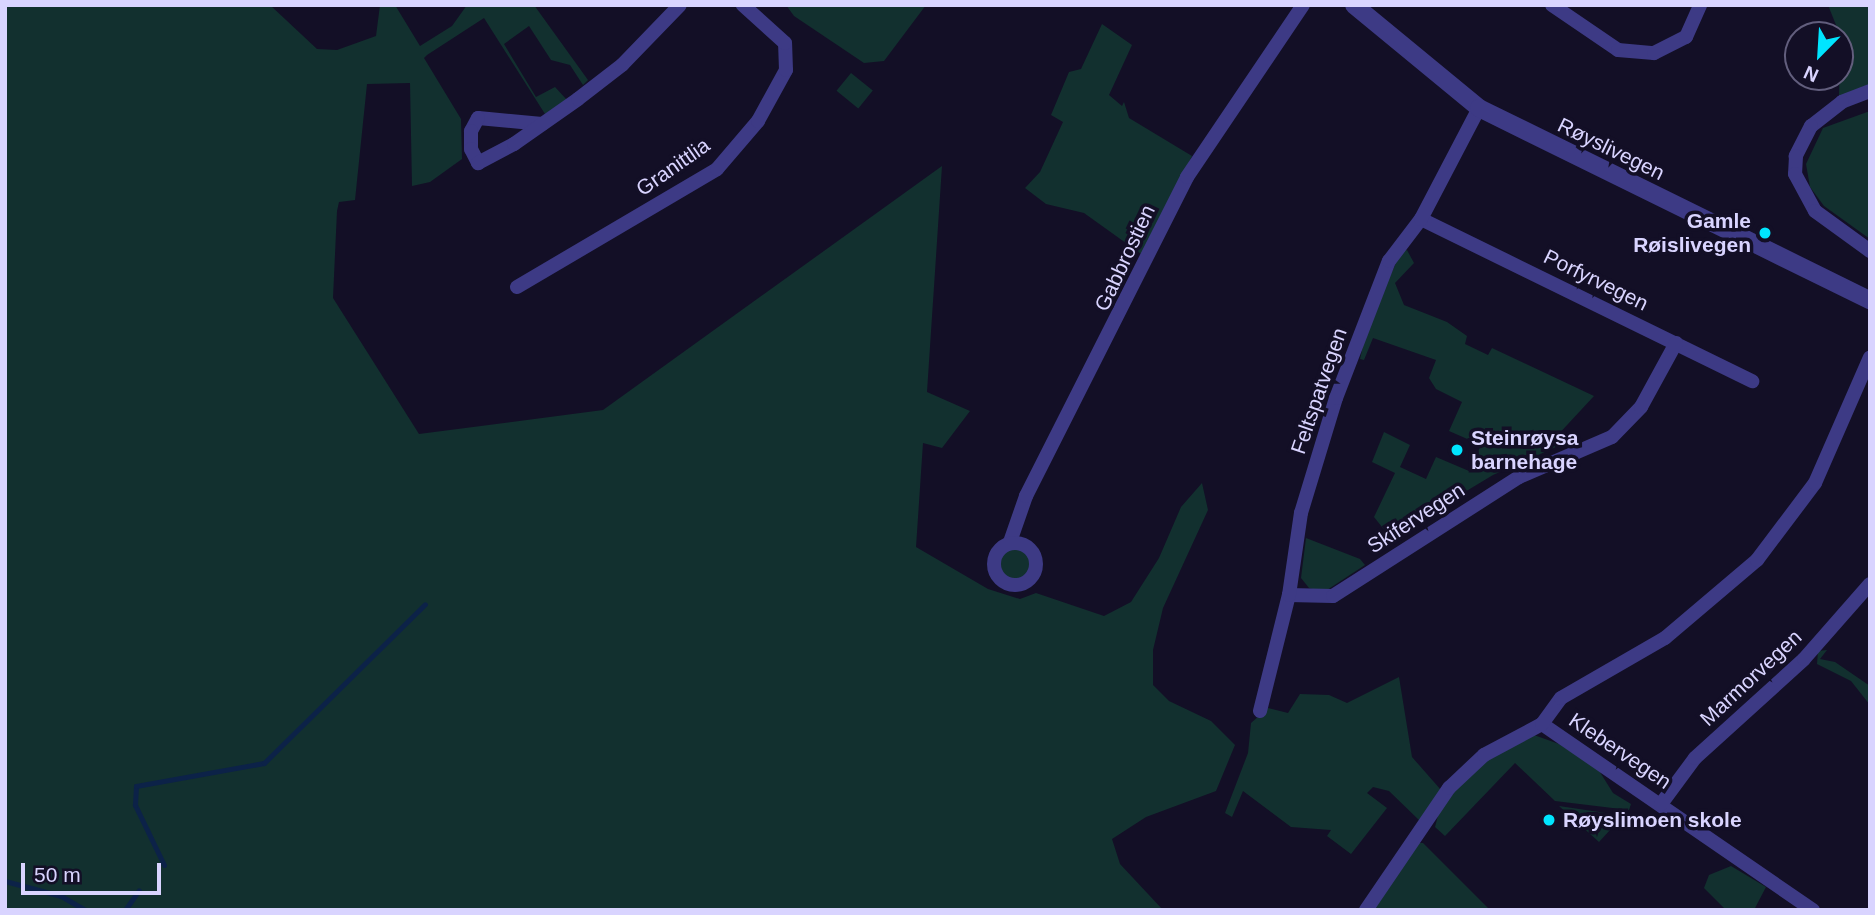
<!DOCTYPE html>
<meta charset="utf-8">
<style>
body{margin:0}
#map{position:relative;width:1875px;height:915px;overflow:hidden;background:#130f26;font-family:Arial,sans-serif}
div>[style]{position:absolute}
.green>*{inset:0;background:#12302f;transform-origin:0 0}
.round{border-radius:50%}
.stream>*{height:5px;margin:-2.5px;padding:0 2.5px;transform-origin:2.5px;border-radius:2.5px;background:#0c2248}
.minor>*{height:14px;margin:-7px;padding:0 7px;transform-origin:7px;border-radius:7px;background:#3d3a85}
.minor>.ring{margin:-7px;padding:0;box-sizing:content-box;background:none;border:14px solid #3d3a85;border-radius:50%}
.tertiary>*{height:18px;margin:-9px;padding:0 9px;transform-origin:9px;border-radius:9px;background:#3d3a85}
.dots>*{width:19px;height:19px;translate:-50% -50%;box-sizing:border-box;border:4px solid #130f26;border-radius:50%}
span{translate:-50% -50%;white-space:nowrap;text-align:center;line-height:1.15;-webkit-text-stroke:7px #130f26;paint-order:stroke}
.street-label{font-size:21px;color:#d9d4ff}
.poi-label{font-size:21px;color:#d9d4ff;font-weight:700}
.right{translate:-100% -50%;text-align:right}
.left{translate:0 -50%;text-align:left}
.frame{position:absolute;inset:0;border:7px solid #d9d4ff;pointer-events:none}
.north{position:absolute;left:1784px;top:21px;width:70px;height:70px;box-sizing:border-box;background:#130f26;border:2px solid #625e7d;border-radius:50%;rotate:204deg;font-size:19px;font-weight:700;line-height:28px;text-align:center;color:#d9d4ff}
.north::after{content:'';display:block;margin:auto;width:24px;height:32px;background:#00e5ff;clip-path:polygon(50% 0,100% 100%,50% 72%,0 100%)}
.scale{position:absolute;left:21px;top:863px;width:140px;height:32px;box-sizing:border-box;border:4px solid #d9d4ff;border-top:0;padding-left:9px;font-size:21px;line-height:24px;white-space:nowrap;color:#d9d4ff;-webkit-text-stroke:5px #130f26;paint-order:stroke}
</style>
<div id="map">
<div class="green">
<i style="clip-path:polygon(5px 5px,270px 5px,317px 49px,337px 50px,376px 36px,380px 5px,395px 5px,420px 46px,452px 26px,467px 5px,534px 5px,588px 80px,583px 85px,570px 65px,551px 60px,529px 26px,504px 44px,536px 97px,555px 87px,567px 100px,545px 114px,484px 18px,427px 55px,424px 58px,461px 119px,462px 159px,430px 182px,412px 186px,410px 83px,367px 84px,355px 200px,339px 202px,337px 211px,333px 298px,419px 434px,603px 410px,942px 166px,927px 392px,970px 411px,942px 448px,923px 443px,916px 547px,988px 589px,1020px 599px,1036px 593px,1104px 616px,1131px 602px,1159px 558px,1181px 507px,1202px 483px,1208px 510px,1163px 608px,1153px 650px,1153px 685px,1169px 701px,1211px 721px,1235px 745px,1216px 791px,1146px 817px,1112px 839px,1120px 864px,1163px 910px,5px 910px)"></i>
<i style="clip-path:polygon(786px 5px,926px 5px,884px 61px,864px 63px,794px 16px)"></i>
<i style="clip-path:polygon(1828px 5px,1870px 5px,1870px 84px,1839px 97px,1840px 35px)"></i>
<i style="clip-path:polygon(1102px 24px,1132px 45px,1109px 95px,1122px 106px,1124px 102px,1129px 118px,1192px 156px,1144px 256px,1084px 213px,1046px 204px,1025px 188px,1040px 172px,1063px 122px,1051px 115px,1069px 72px,1081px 69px)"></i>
<i style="left:851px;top:73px;width:28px;height:23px;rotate:39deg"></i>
<i style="clip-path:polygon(1870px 111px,1870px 239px,1824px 206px,1810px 187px,1806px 164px,1823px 128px)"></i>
<i style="clip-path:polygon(1407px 250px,1414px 263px,1395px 283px,1404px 305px,1447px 322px,1467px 336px,1465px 344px,1488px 355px,1492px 348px,1594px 396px,1555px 438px,1565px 443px,1493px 475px,1390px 537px,1374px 517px,1395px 473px,1372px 462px,1384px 432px,1410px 445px,1400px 467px,1426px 479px,1436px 457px,1469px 471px,1481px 445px,1449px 431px,1462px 402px,1436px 389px,1429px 378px,1436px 360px,1373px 338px,1364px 360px,1360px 359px,1368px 324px,1401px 252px)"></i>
<i style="clip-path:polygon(1306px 538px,1360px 559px,1365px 565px,1324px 592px,1309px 588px,1301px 578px)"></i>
<i class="round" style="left:999px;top:548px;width:32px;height:32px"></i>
<i style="clip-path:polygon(1827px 650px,1820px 659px,1835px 662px,1870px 686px,1870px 705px,1851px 681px,1817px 664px,1818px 651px)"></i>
<i style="clip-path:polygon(1399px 677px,1412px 757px,1441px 790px,1421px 822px,1389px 791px,1373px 787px,1367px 793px,1387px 808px,1351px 854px,1327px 836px,1331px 830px,1291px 827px,1243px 791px,1232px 817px,1225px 813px,1248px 753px,1251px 723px,1268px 708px,1288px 713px,1300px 694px,1329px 695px,1347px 703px)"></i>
<i style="clip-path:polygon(1534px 735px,1559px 744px,1598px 769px,1613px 793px,1631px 804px,1629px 810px,1555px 801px,1515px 763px,1445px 836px,1435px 827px,1440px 808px,1479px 765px)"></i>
<i style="clip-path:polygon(1559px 806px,1606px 813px,1622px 817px,1599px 842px)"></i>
<i style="clip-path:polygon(1419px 843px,1423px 843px,1490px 910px,1371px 910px)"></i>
<i style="clip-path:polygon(1731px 866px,1766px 887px,1754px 910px,1726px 910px,1704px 888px,1709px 875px)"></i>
</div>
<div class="stream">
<i style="left:164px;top:865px;width:67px;rotate:-115.8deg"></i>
<i style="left:135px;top:805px;width:19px;rotate:-87deg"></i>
<i style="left:136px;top:786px;width:130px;rotate:-10.2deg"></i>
<i style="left:264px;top:763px;width:226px;rotate:-44.6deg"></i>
<i style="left:5px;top:881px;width:58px;rotate:15deg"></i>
<i style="left:61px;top:896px;width:28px;rotate:30deg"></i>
<i style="left:125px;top:910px;width:24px;rotate:-55deg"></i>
</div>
<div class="minor">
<i style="left:1552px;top:5px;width:80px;rotate:34.3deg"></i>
<i style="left:1618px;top:50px;width:36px;rotate:5deg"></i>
<i style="left:1654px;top:53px;width:36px;rotate:-27deg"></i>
<i style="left:1686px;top:37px;width:35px;rotate:-66deg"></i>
<i style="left:1870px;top:91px;width:30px;rotate:159deg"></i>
<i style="left:1842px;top:102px;width:39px;rotate:142deg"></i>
<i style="left:1811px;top:126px;width:34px;rotate:117deg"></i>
<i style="left:1796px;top:156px;width:18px;rotate:93deg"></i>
<i style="left:1795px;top:174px;width:42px;rotate:61.6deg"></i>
<i style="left:1815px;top:211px;width:68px;rotate:36deg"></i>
<i style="left:542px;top:124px;width:64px;rotate:-174.6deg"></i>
<i style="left:478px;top:118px;width:15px;rotate:118deg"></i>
<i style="left:471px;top:131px;width:18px;rotate:90deg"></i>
<i style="left:471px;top:149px;width:16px;rotate:63deg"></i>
<i style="left:478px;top:163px;width:41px;rotate:-27.8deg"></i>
<i style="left:514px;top:144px;width:78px;rotate:-35.1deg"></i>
<i style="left:578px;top:99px;width:56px;rotate:-37.7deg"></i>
<i style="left:622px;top:65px;width:83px;rotate:-46deg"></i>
<i style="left:1421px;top:219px;width:369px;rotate:26.1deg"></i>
<i style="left:517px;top:287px;width:232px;rotate:-30.5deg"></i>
<i style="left:717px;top:169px;width:63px;rotate:-49.5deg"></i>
<i style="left:758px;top:121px;width:58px;rotate:-61.2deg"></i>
<i style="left:786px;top:70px;width:27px;rotate:-92deg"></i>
<i style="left:785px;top:43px;width:57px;rotate:-137.9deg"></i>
<i style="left:1010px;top:542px;width:49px;rotate:-70.8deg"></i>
<i style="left:1026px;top:496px;width:357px;rotate:-63.2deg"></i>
<i style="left:1187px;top:177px;width:207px;rotate:-56deg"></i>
<i class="ring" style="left:994px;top:543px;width:28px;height:28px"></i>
<i style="left:1289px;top:595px;width:44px;rotate:1.3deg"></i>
<i style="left:1333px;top:596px;width:221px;rotate:-32.6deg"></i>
<i style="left:1519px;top:477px;width:101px;rotate:-23.3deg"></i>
<i style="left:1612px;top:437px;width:42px;rotate:-46deg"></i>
<i style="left:1641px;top:407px;width:73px;rotate:-61.3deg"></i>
<i style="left:1260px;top:711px;width:120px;rotate:-76deg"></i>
<i style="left:1289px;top:595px;width:83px;rotate:-81.7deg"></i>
<i style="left:1301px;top:513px;width:120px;rotate:-73.1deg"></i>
<i style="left:1336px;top:398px;width:147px;rotate:-68.9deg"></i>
<i style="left:1389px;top:261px;width:53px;rotate:-52.7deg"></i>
<i style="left:1421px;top:219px;width:125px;rotate:-62.4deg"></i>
<i style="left:1542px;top:724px;width:329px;rotate:34.5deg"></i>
<i style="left:1661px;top:804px;width:57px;rotate:-53.5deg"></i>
<i style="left:1695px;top:758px;width:147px;rotate:-42.2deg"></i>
<i style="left:1804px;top:659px;width:100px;rotate:-48.7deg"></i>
<i style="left:1366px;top:910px;width:148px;rotate:-55.8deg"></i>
<i style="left:1449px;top:788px;width:48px;rotate:-43.3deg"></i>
<i style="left:1484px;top:755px;width:66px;rotate:-28.1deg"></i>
<i style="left:1542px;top:724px;width:32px;rotate:-54deg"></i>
<i style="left:1561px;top:698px;width:120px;rotate:-30deg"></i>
<i style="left:1665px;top:638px;width:121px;rotate:-40.3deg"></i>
<i style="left:1757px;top:560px;width:96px;rotate:-53deg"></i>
<i style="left:1815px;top:483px;width:137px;rotate:-66.4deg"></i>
</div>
<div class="tertiary">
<i style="left:1354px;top:5px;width:162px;rotate:39.5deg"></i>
<i style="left:1479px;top:108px;width:436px;rotate:26.2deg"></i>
</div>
<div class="dots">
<i style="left:1765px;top:233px;background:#00e5ff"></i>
<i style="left:1457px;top:450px;background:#00e5ff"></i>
<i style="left:1549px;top:820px;background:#00e5ff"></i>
</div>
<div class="street-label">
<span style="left:1611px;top:149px;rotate:26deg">Røyslivegen</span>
<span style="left:673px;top:167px;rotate:-35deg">Granittlia</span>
<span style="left:1125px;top:258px;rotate:-65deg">Gabbrostien</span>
<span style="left:1596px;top:280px;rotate:26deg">Porfyrvegen</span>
<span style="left:1319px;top:391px;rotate:-71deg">Feltspatvegen</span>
<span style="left:1416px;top:518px;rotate:-33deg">Skifervegen</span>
<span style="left:1751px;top:678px;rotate:-43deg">Marmorvegen</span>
<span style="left:1620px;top:751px;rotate:34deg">Klebervegen</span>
</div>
<div class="poi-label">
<span class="right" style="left:1751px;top:233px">Gamle<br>Røislivegen</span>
<span class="left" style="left:1471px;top:450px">Steinrøysa<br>barnehage</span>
<span class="left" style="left:1563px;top:820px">Røyslimoen skole</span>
</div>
<div class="frame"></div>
<div class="north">N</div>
<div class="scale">50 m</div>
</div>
